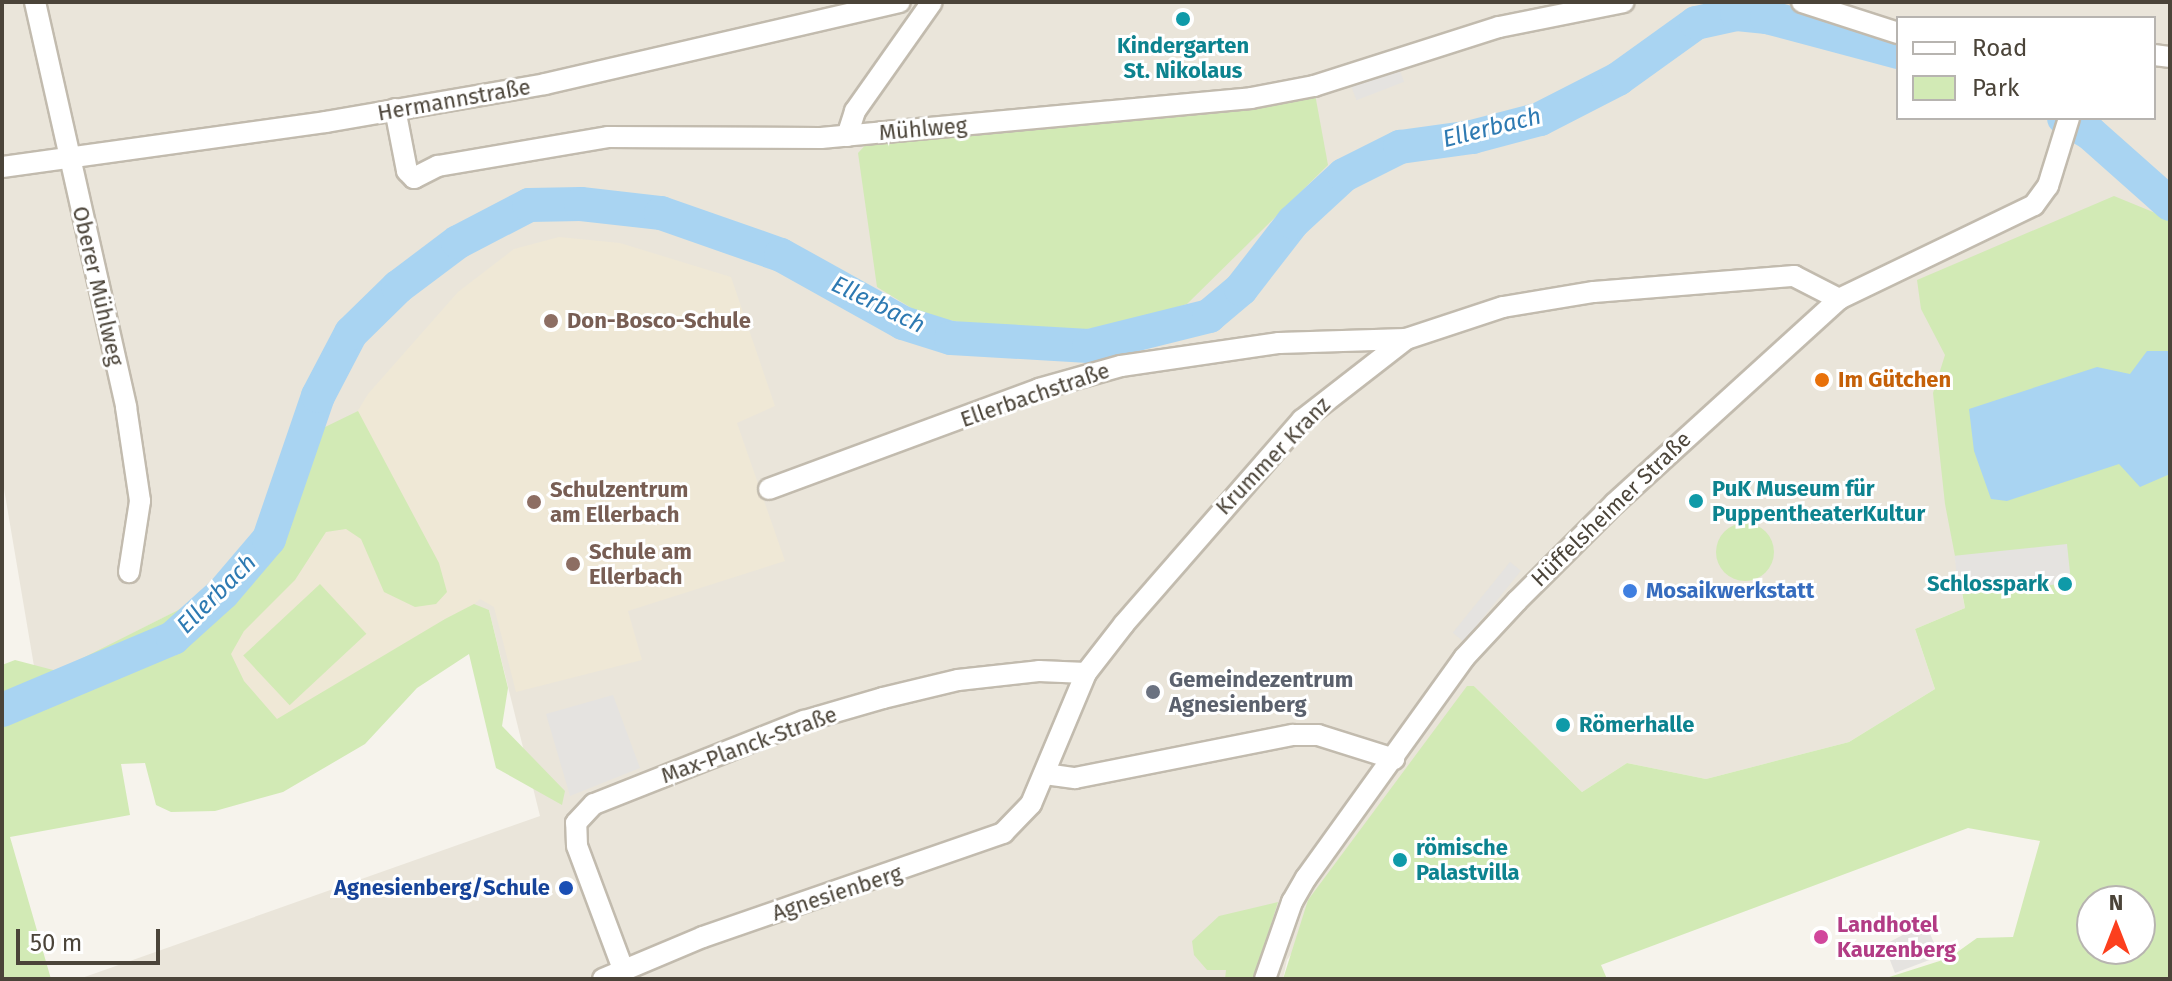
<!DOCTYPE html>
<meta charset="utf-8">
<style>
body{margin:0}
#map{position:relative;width:2172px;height:981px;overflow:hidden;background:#f6f3ec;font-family:"Fira Sans",sans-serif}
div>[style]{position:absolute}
.residential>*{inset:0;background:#eae5da}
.education>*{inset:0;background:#efe8d6}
.green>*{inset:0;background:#d2eab5;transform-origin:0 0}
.round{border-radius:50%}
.parking>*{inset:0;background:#e5e3e0;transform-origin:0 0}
.water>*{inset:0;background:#a9d4f2}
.river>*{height:34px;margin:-17px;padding:0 17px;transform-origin:17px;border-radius:17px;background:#a9d4f2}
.roads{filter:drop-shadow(2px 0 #c2bbae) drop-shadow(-2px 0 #c2bbae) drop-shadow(0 2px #c2bbae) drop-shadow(0 -2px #c2bbae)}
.minor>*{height:20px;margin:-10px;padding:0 10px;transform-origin:10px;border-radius:10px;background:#fff}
.dots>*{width:22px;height:22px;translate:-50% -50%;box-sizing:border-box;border:4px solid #fff;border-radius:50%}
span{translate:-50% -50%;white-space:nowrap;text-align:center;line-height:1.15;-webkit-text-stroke:6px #fff;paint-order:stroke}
.culture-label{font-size:22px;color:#0d838f;font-weight:700}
.left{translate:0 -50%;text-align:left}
.right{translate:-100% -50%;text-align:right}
.street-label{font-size:22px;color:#4b4439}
.education-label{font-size:22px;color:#785e54;font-weight:700}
.food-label{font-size:22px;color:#c56008;font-weight:700}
.shop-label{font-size:22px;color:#366cbe;font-weight:700}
.worship-label{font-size:22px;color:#5b616d;font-weight:700}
.transit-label{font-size:22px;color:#164399;font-weight:700}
.hotel-label{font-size:22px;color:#b23c85;font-weight:700}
.water-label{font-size:24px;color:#2e7ab2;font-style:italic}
.frame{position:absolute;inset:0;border:4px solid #4b4439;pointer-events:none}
.legend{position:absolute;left:1896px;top:16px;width:260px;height:104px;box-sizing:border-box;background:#fff;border:2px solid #b7b4b0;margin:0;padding:10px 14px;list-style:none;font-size:24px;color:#4b4439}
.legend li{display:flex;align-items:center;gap:16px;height:40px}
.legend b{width:40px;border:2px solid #b7b4b0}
.north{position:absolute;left:2076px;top:885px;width:80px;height:80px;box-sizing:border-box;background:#fff;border:2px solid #b7b4b0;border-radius:50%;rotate:0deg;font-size:22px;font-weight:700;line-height:32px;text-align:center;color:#4b4439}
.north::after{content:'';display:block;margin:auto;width:28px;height:36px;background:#fc3f1d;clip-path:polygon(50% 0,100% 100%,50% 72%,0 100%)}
.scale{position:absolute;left:16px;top:929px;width:144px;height:36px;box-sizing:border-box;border:4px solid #4b4439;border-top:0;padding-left:10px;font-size:24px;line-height:28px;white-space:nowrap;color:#4b4439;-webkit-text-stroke:6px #fff;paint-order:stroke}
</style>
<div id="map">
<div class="residential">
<i style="clip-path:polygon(evenodd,2px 2px,2170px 2px,2170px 521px,1955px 559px,1965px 608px,1915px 629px,1935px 689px,1849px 742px,1706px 779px,1627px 763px,1582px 792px,1474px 686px,1287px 960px,1283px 979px,79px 979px,540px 816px,489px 610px,295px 580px,286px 446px,274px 511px,256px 539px,196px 601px,57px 672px,34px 666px,2px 477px,2px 2px,1898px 18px,2154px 18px,2154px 118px,1898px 118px,1898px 18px)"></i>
</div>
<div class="education">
<i style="clip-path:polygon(559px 237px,620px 243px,731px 277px,775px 406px,737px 423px,785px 561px,628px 611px,642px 660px,516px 692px,494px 607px,480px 599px,276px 784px,165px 653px,293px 518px,368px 394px,458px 292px,514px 249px)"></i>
</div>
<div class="green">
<i style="clip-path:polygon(1315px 94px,1328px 165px,1187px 304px,1130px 322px,1050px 335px,926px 317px,877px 287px,858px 153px,871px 139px)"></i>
<i style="clip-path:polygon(evenodd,2114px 196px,2170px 219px,2170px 979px,1883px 979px,1949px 958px,1977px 938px,2013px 937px,2040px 841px,1968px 828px,1601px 965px,1607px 979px,1283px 979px,1308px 900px,1467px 686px,1474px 686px,1582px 792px,1627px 763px,1706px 779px,1849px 742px,1935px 689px,1915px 629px,1965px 608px,1945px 504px,1933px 393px,1945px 355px,1921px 309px,1917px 280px,2114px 196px,2092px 901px,2140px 901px,2140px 949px,2092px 949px,2092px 901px)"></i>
<i style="clip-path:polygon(358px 411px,439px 563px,447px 592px,436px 604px,415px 607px,384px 592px,361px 539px,346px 529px,326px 532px,295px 580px,244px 631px,231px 654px,244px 681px,277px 719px,445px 619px,474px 604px,489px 610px,508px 688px,502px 726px,565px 791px,562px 805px,496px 768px,469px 654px,417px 688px,365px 744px,283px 792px,215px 811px,171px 812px,156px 805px,145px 763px,121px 764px,130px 815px,10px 837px,51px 979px,2px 979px,2px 665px,15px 660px,57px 671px,196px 601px,256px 539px,274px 511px,286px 446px)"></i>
<i class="round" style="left:1716px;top:523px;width:58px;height:58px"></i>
<i style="left:320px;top:584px;width:68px;height:105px;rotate:47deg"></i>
<i style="clip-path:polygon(1278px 902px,1254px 979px,1225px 979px,1226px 970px,1207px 970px,1194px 955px,1192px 941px,1219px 916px)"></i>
</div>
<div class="parking">
<i style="left:1398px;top:66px;width:17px;height:51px;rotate:69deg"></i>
<i style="left:2067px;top:544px;width:39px;height:113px;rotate:84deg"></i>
<i style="left:1510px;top:562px;width:14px;height:91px;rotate:39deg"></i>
<i style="clip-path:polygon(613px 695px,640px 768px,570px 796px,546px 714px)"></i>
<i style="clip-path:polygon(1925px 923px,1940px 956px,1895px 973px,1884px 945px)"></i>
</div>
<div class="water">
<i style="clip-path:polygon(2147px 351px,2170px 351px,2170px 474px,2140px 487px,2119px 464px,2007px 501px,1991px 499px,1974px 451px,1969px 409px,2097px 367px,2130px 374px)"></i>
</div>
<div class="river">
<i style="left:2064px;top:118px;width:30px;rotate:30deg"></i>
<i style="left:2090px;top:133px;width:107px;rotate:41.6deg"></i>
<i style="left:2px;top:710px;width:186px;rotate:-22.8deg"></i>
<i style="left:173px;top:638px;width:67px;rotate:-42deg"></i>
<i style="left:223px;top:593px;width:71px;rotate:-49.6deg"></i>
<i style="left:269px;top:539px;width:151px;rotate:-71.1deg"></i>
<i style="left:318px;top:396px;width:71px;rotate:-62.4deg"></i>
<i style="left:351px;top:333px;width:66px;rotate:-44.4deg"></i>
<i style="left:398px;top:287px;width:75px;rotate:-36.9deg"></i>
<i style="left:458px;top:242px;width:80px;rotate:-27.5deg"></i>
<i style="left:529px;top:205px;width:52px;rotate:-1.1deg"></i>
<i style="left:581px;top:204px;width:81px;rotate:6.4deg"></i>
<i style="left:661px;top:213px;width:127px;rotate:19.3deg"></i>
<i style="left:781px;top:255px;width:140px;rotate:29.1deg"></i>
<i style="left:903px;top:323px;width:50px;rotate:17.4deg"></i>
<i style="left:951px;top:338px;width:138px;rotate:3.3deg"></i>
<i style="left:1089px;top:346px;width:124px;rotate:-14deg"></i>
<i style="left:1209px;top:316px;width:42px;rotate:-40.2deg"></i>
<i style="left:1241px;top:289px;width:85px;rotate:-52.2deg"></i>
<i style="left:1293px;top:222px;width:69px;rotate:-42.7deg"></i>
<i style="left:1344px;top:175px;width:63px;rotate:-26.6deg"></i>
<i style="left:1400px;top:147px;width:73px;rotate:-7.9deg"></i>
<i style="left:1472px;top:137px;width:70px;rotate:-14.8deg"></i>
<i style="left:1540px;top:119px;width:88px;rotate:-27.1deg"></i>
<i style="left:1618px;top:79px;width:96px;rotate:-35.7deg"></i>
<i style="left:1696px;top:23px;width:42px;rotate:-12.4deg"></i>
<i style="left:1737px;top:14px;width:30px;rotate:6deg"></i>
<i style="left:1767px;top:17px;width:136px;rotate:15deg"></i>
</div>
<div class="roads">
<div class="minor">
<i style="left:35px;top:2px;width:415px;rotate:77.3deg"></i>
<i style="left:126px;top:407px;width:95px;rotate:81.5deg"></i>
<i style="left:140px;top:501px;width:72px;rotate:98.8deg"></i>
<i style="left:1802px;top:2px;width:101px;rotate:17.9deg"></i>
<i style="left:2154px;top:55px;width:16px;rotate:7deg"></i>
<i style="left:395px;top:109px;width:63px;rotate:79deg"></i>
<i style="left:407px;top:171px;width:10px;rotate:45deg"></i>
<i style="left:414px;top:178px;width:27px;rotate:-27deg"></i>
<i style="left:438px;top:166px;width:172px;rotate:-9.7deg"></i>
<i style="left:608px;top:137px;width:213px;rotate:0.3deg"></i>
<i style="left:821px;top:138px;width:432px;rotate:-5.3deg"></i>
<i style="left:1251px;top:98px;width:64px;rotate:-10.8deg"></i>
<i style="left:1314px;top:86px;width:194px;rotate:-17.7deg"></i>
<i style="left:1499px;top:27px;width:127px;rotate:-11.3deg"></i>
<i style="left:847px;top:136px;width:26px;rotate:-72deg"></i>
<i style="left:855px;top:111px;width:133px;rotate:-54.8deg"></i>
<i style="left:2px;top:167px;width:327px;rotate:-7.9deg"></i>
<i style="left:326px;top:122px;width:222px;rotate:-9.8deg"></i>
<i style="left:545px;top:84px;width:364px;rotate:-13deg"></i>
<i style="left:769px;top:489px;width:288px;rotate:-20.3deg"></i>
<i style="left:1039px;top:389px;width:85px;rotate:-15.7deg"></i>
<i style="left:1121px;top:366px;width:160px;rotate:-8.3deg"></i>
<i style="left:1279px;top:343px;width:127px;rotate:-1.8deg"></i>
<i style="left:1045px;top:774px;width:30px;rotate:8deg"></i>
<i style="left:1075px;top:778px;width:222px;rotate:-11.2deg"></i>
<i style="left:1293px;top:735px;width:25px"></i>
<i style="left:1318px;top:735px;width:80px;rotate:17.5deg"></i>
<i style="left:623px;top:969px;width:131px;rotate:-110.5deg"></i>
<i style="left:577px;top:846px;width:23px;rotate:-92deg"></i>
<i style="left:576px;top:823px;width:26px;rotate:-47deg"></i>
<i style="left:594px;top:804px;width:226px;rotate:-21.6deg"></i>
<i style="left:804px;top:721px;width:82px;rotate:-16.2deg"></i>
<i style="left:883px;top:698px;width:77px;rotate:-13.5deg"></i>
<i style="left:958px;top:680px;width:81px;rotate:-6.3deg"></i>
<i style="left:1039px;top:671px;width:47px;rotate:2.4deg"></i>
<i style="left:603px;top:979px;width:108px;rotate:-22.8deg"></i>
<i style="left:703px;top:937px;width:318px;rotate:-19.1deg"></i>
<i style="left:1003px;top:833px;width:40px;rotate:-46deg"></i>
<i style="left:1031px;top:804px;width:142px;rotate:-67.2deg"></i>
<i style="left:1086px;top:673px;width:62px;rotate:-52.2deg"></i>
<i style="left:1124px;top:624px;width:271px;rotate:-48.9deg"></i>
<i style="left:1302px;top:420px;width:132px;rotate:-37.9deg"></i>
<i style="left:1406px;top:339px;width:102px;rotate:-18.3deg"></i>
<i style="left:1503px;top:307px;width:92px;rotate:-9.4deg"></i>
<i style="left:1594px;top:292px;width:201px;rotate:-4.6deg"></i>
<i style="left:1794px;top:276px;width:51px;rotate:27.1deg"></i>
<i style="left:1265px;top:979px;width:82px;rotate:-70.7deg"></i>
<i style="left:1292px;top:902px;width:28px;rotate:-60deg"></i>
<i style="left:1306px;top:878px;width:271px;rotate:-54.3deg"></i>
<i style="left:1464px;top:658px;width:78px;rotate:-47.1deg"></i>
<i style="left:1517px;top:601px;width:139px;rotate:-45deg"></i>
<i style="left:1615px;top:503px;width:303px;rotate:-42.3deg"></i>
<i style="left:1839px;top:299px;width:216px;rotate:-25.7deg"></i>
<i style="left:2034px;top:205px;width:24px;rotate:-54deg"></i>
<i style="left:2048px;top:186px;width:71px;rotate:-72.8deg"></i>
</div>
</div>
<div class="dots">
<i style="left:1183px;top:19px;background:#0f9aa8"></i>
<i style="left:551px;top:321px;background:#8d6e63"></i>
<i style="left:1822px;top:380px;background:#e8710a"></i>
<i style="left:1696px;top:501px;background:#0f9aa8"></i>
<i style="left:534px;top:502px;background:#8d6e63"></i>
<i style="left:573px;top:564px;background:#8d6e63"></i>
<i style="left:2065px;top:584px;background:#0f9aa8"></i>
<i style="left:1630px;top:591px;background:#3f7fe0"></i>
<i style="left:1153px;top:692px;background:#6b7280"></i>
<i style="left:1563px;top:725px;background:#0f9aa8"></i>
<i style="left:1400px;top:860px;background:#0f9aa8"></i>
<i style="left:566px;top:888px;background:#1a4fb4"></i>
<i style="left:1821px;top:937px;background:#d1479c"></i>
</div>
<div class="culture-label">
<span style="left:1183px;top:58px">Kindergarten<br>St. Nikolaus</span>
<span class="left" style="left:1712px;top:501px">PuK Museum für<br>PuppentheaterKultur</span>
<span class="right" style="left:2049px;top:584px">Schlosspark</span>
<span class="left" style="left:1579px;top:725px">Römerhalle</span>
<span class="left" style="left:1416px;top:860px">römische<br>Palastvilla</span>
</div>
<div class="street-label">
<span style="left:454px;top:100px;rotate:-10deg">Hermannstraße</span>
<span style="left:923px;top:129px;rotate:-5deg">Mühlweg</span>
<span style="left:98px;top:286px;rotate:77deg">Oberer Mühlweg</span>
<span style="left:1035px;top:395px;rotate:-19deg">Ellerbachstraße</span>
<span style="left:1273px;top:456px;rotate:-46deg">Krummer Kranz</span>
<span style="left:1611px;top:509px;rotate:-44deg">Hüffelsheimer Straße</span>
<span style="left:749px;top:745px;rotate:-20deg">Max-Planck-Straße</span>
<span style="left:837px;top:893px;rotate:-18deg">Agnesienberg</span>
</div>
<div class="education-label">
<span class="left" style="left:567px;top:321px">Don-Bosco-Schule</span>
<span class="left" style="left:550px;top:502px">Schulzentrum<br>am Ellerbach</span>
<span class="left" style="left:589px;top:564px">Schule am<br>Ellerbach</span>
</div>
<div class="food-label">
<span class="left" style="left:1838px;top:380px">Im Gütchen</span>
</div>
<div class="shop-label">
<span class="left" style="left:1646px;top:591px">Mosaikwerkstatt</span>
</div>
<div class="worship-label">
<span class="left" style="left:1169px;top:692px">Gemeindezentrum<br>Agnesienberg</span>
</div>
<div class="transit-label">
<span class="right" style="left:550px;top:888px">Agnesienberg/Schule</span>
</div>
<div class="hotel-label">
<span class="left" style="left:1837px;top:937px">Landhotel<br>Kauzenberg</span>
</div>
<div class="water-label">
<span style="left:1492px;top:128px;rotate:-14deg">Ellerbach</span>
<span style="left:878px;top:305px;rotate:26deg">Ellerbach</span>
<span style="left:217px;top:594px;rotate:-45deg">Ellerbach</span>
</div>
<div class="frame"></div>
<ul class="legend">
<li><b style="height:10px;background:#fff"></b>Road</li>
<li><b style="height:22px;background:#d2eab5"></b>Park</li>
</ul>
<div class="north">N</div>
<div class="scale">50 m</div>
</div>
